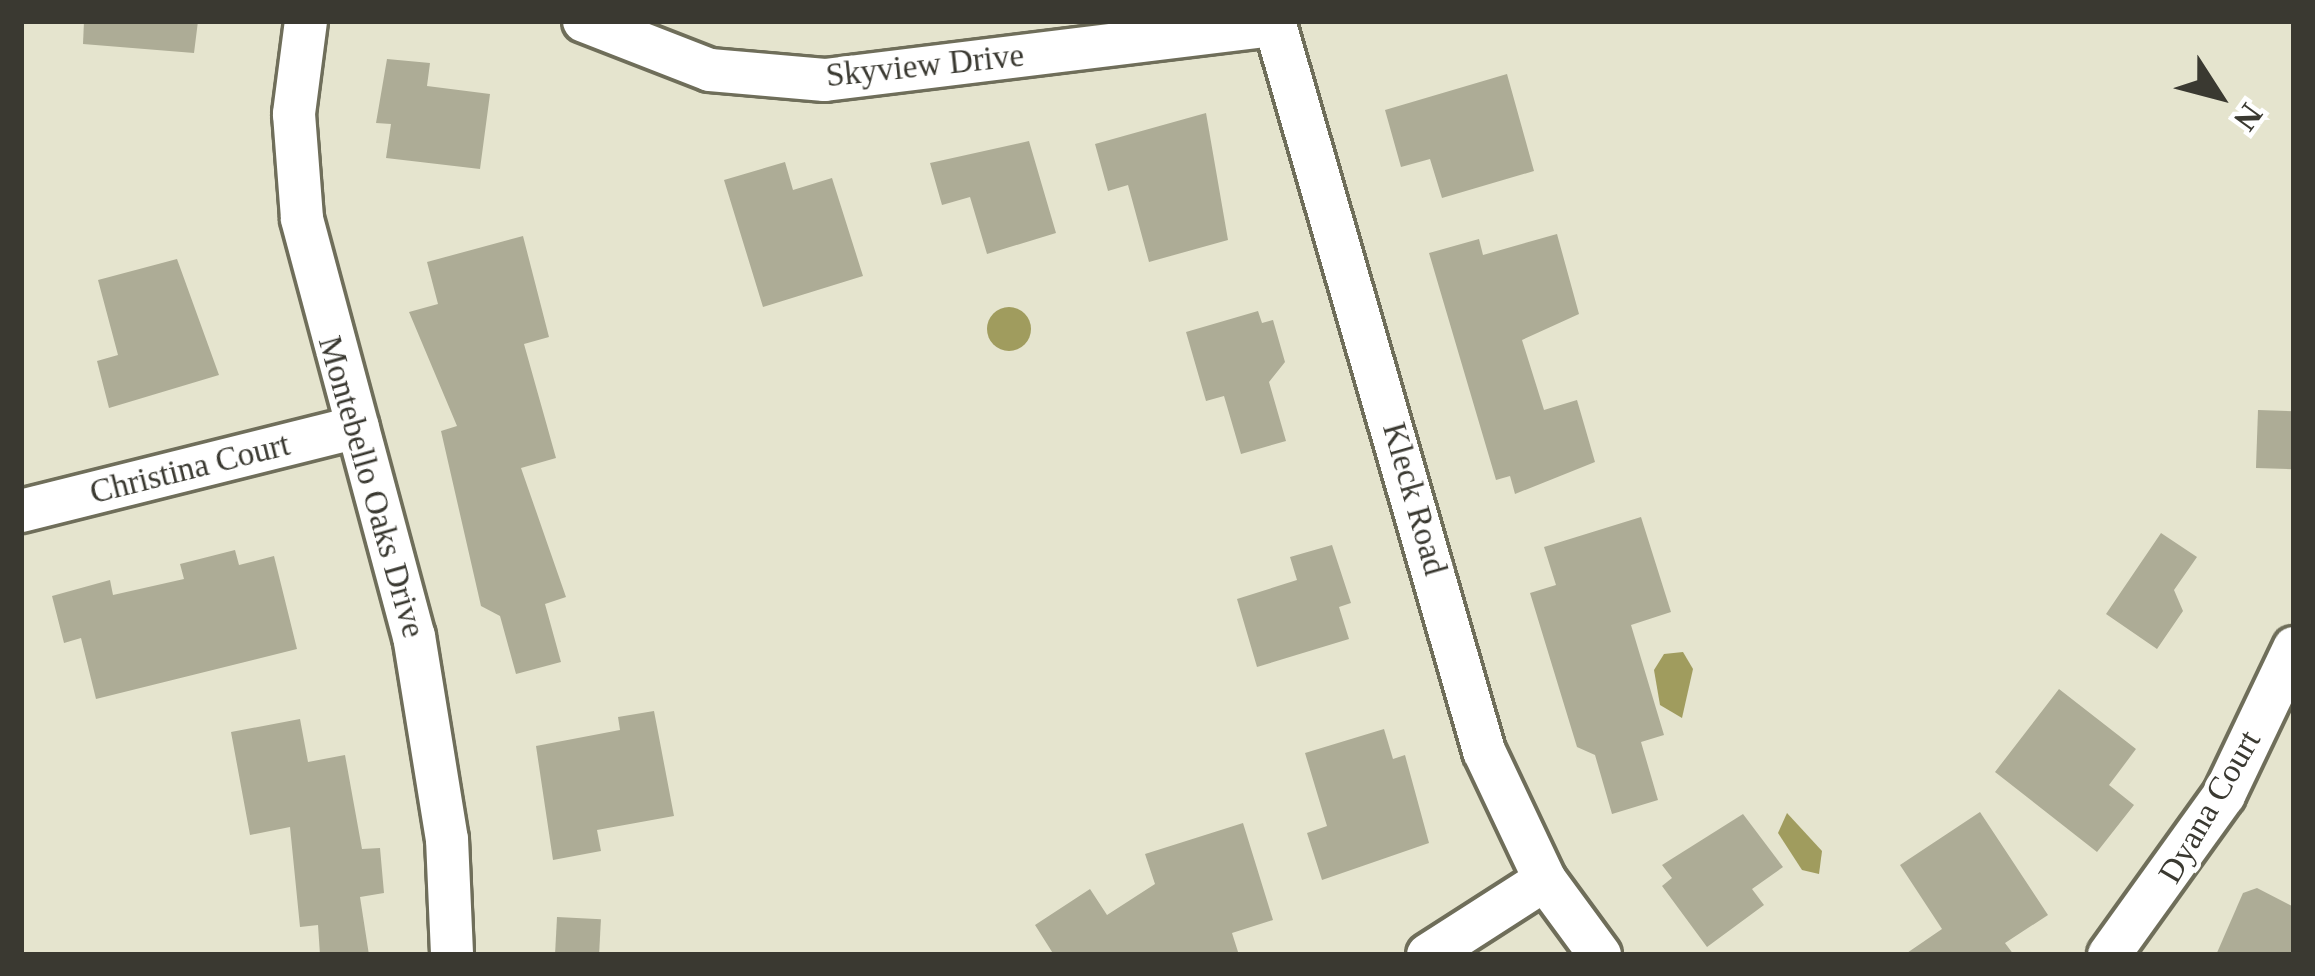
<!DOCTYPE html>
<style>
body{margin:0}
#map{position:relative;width:2315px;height:976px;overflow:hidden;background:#e5e4ce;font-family:Georgia,serif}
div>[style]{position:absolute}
.water>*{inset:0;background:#a09c5e}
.round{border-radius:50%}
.building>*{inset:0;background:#adac96;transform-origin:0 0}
.roads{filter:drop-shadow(3px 0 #6f6e5a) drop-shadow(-3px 0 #6f6e5a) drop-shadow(0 3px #6f6e5a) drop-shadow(0 -3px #6f6e5a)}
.street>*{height:42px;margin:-21px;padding:0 21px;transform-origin:21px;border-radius:21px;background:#fff}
span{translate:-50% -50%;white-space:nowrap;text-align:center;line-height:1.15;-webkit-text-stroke:9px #fff;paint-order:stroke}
.street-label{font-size:33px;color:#3a3931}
.frame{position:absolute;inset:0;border:24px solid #3a3931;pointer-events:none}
.north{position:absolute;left:2159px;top:36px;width:120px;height:120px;-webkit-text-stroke:9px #fff;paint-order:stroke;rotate:126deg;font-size:33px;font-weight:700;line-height:48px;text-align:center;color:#3a3931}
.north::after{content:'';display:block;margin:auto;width:42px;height:54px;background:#3a3931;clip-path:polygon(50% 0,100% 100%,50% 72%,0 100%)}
</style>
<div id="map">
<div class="water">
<i class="round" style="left:987px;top:307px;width:44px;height:44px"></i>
<i style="clip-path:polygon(1664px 654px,1683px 652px,1693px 669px,1682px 718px,1660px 705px,1654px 670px)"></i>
<i style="clip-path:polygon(1787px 813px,1822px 851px,1819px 874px,1802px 870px,1778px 833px)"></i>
</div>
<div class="building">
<i style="clip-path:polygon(84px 21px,198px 21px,194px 53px,83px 44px)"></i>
<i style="clip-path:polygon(387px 59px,430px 63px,427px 86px,490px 94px,480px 169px,386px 158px,391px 124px,376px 123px)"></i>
<i style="clip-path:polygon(1507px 74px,1534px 171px,1442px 198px,1430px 159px,1401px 167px,1385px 110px)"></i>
<i style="clip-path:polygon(1206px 113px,1228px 240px,1149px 262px,1128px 185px,1108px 191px,1095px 144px)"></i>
<i style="clip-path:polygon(1029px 141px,1056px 233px,987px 254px,970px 197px,942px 205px,930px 163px)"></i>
<i style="clip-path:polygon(785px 162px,793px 190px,832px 178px,863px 276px,763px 307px,724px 180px)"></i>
<i style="clip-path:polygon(1557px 234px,1579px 314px,1522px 340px,1544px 410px,1577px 400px,1595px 462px,1515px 494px,1510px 476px,1496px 480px,1429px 253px,1479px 239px,1483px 255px)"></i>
<i style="clip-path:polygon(523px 236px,549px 337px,524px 344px,556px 458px,521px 468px,566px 597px,545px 604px,561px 662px,516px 674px,500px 616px,481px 606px,441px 431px,457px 426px,409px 312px,438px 304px,427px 262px)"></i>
<i style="clip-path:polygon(177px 259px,219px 375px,109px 408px,97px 361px,118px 355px,98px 280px)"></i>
<i style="clip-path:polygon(1258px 311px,1262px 323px,1273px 320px,1285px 362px,1269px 382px,1286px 441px,1241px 454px,1224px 396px,1206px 401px,1186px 332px)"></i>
<i style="left:2258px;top:410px;width:36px;height:58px;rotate:2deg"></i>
<i style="clip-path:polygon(1641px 517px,1671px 612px,1631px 625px,1664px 735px,1641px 742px,1658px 800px,1612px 814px,1595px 755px,1577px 747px,1530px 593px,1556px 585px,1544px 547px)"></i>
<i style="clip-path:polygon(2161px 533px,2197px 557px,2174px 590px,2183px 611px,2157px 649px,2106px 614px)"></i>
<i style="clip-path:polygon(1332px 545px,1351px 603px,1339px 607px,1349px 639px,1257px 667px,1237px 599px,1297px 580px,1290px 557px)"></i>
<i style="clip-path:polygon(235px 550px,239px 565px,274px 556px,297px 649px,96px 699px,81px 638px,64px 643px,52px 596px,110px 580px,113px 595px,184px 579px,180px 564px)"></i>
<i style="clip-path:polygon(2059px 689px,2136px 749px,2109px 785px,2134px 805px,2097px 852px,1995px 772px)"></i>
<i style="clip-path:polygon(654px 711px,674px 816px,597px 830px,601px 851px,553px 860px,536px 746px,620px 730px,618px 717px)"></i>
<i style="clip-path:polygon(300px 719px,308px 762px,345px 755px,362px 849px,380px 848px,384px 893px,360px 897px,369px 955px,320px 955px,318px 925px,300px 927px,290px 827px,250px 835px,231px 732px)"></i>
<i style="clip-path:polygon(1384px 729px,1393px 759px,1405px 755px,1429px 843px,1322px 880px,1307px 833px,1327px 826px,1305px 753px)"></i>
<i style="clip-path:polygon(1980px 812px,2048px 915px,2005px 943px,2014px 955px,1904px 955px,1942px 929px,1900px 865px)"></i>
<i style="clip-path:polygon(1743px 814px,1783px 867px,1752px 889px,1764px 905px,1707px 947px,1662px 886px,1672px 878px,1662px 865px)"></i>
<i style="clip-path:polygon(1243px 823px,1273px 920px,1232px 933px,1239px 955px,1054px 955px,1035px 925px,1090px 889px,1107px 915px,1155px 884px,1145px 854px)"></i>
<i style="clip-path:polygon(2257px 888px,2294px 907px,2294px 955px,2216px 955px,2243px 893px)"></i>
<i style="left:557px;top:917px;width:44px;height:38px;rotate:3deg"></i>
</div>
<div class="roads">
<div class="street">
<i style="left:306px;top:21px;width:94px;rotate:97.4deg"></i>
<i style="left:294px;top:114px;width:105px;rotate:85.6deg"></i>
<i style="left:302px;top:219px;width:432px;rotate:75deg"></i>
<i style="left:414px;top:636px;width:206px;rotate:80.8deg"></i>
<i style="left:447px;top:839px;width:116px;rotate:87.5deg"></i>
<i style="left:584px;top:21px;width:135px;rotate:21.3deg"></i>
<i style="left:710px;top:70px;width:115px;rotate:5deg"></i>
<i style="left:825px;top:80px;width:452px;rotate:-7deg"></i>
<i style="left:1274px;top:21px;width:760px;rotate:73.95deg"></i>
<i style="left:1484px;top:751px;width:143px;rotate:64.7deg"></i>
<i style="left:1545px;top:880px;width:93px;rotate:53.7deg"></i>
<i style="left:21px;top:511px;width:347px;rotate:-14deg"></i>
<i style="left:1428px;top:955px;width:139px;rotate:-32.7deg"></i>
<i style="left:2109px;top:955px;width:197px;rotate:-54.3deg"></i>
<i style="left:2224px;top:795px;width:163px;rotate:-64.5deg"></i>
</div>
</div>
<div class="street-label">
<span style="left:925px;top:66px;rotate:-6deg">Skyview Drive</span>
<span style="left:190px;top:469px;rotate:-14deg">Christina Court</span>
<span style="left:371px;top:487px;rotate:74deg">Montebello Oaks Drive</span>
<span style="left:1414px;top:499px;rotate:74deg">Kleck Road</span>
<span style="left:2210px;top:807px;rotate:-60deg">Dyana Court</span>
</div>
<div class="frame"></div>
<div class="north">N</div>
</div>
